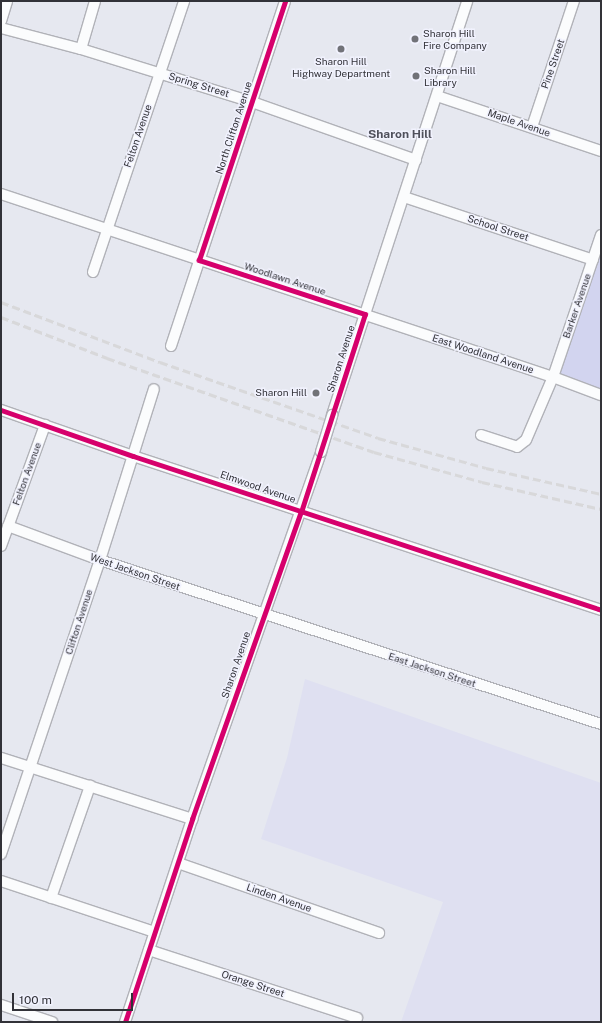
<!DOCTYPE html>
<style>
body{margin:0}
#map{position:relative;width:602px;height:1023px;overflow:hidden;background:#e6e8f0;font-family:"Public Sans",sans-serif}
div>[style]{position:absolute}
.built>*{inset:0;background:#dfe0f1}
.green>*{inset:0;background:#d2d4ef}
.roads{filter:drop-shadow(1px 0 #b1b2b8) drop-shadow(-1px 0 #b1b2b8) drop-shadow(0 1px #b1b2b8) drop-shadow(0 -1px #b1b2b8)}
.minor>*{height:10px;margin:-5px;padding:0 5px;transform-origin:5px;border-radius:5px;background:#fbfcfd}
.rail>*{height:2.5px;margin-top:-1.25px;transform-origin:0;background:repeating-linear-gradient(90deg,#d8d8da 0 8px,transparent 0 12px)}
.bridges{filter:drop-shadow(1px 0 #b1b2b8) drop-shadow(-1px 0 #b1b2b8) drop-shadow(0 1px #b1b2b8) drop-shadow(0 -1px #b1b2b8)}
.minor-bridge>*{height:10px;margin:-5px;padding:0 5px;transform-origin:5px;border-radius:5px;background:#fbfcfd}
.cycleway>*{height:5px;margin:-2.5px;padding:0 2.5px;transform-origin:2.5px;border-radius:2.5px;background:#d6006c}
.dots>*{width:11px;height:11px;translate:-50% -50%;box-sizing:border-box;border:2px solid #f1f2fe;border-radius:50%}
span{translate:-50% -50%;white-space:nowrap;text-align:center;line-height:1.15;-webkit-text-stroke:3px #f1f2fe;paint-order:stroke}
.poi-label{font-size:10px;color:#323238}
.left{translate:0 -50%;text-align:left}
.right{translate:-100% -50%;text-align:right}
.street-label{font-size:10px;color:#323238}
.quarter-label{font-size:12px;color:#4f505c;font-weight:700}
.frame{position:absolute;inset:0;border:2px solid #323238;pointer-events:none}
.scale{position:absolute;left:12px;top:993px;width:121px;height:18px;box-sizing:border-box;border:2px solid #323238;border-top:0;padding-left:5px;font-size:12px;line-height:14px;white-space:nowrap;color:#323238;-webkit-text-stroke:3px #f1f2fe;paint-order:stroke}
</style>
<div id="map">
<div class="built">
<i style="clip-path:polygon(305px 679px,601px 783px,601px 1022px,401px 1022px,443px 902px,261px 839px,287px 758px)"></i>
</div>
<div class="green">
<i style="clip-path:polygon(601px 254px,601px 390px,559px 376px)"></i>
</div>
<div class="roads">
<div class="minor">
<i style="left:1px;top:21px;width:21px;rotate:-73deg"></i>
<i style="left:1px;top:28px;width:83px;rotate:14.7deg"></i>
<i style="left:81px;top:49px;width:179px;rotate:17.2deg"></i>
<i style="left:252px;top:102px;width:174px;rotate:19.5deg"></i>
<i style="left:81px;top:49px;width:50px;rotate:-73.7deg"></i>
<i style="left:437px;top:96px;width:173px;rotate:18.5deg"></i>
<i style="left:532px;top:127px;width:133px;rotate:-71.6deg"></i>
<i style="left:1px;top:194px;width:582px;rotate:18.34deg"></i>
<i style="left:553px;top:377px;width:51px;rotate:20.6deg"></i>
<i style="left:404px;top:197px;width:199px;rotate:18.4deg"></i>
<i style="left:93px;top:272px;width:286px;rotate:-71.4deg"></i>
<i style="left:171px;top:346px;width:363px;rotate:-71.7deg"></i>
<i style="left:1px;top:410px;width:140px;rotate:19.2deg"></i>
<i style="left:133px;top:456px;width:493px;rotate:18.2deg"></i>
<i style="left:332px;top:415px;width:435px;rotate:-71.9deg"></i>
<i style="left:481px;top:435px;width:38px;rotate:18deg"></i>
<i style="left:517px;top:447px;width:11px;rotate:-38deg"></i>
<i style="left:526px;top:440px;width:69px;rotate:-66.8deg"></i>
<i style="left:553px;top:377px;width:150px;rotate:-71.3deg"></i>
<i style="left:8px;top:526px;width:98px;rotate:20.3deg"></i>
<i style="left:100px;top:560px;width:527px;rotate:18.13deg"></i>
<i style="left:1px;top:546px;width:129px;rotate:-70deg"></i>
<i style="left:1px;top:758px;width:201px;rotate:17.7deg"></i>
<i style="left:1px;top:854px;width:310px;rotate:-71.4deg"></i>
<i style="left:100px;top:560px;width:179px;rotate:-72.5deg"></i>
<i style="left:178px;top:863px;width:213px;rotate:19.2deg"></i>
<i style="left:1px;top:881px;width:161px;rotate:18.4deg"></i>
<i style="left:51px;top:898px;width:119px;rotate:-70.8deg"></i>
<i style="left:149px;top:950px;width:219px;rotate:18.1deg"></i>
<i style="left:1px;top:1005px;width:54px;rotate:18.4deg"></i>
<i style="left:125px;top:1022px;width:214px;rotate:-71.7deg"></i>
<i style="left:192px;top:819px;width:389px;rotate:-70.6deg"></i>
</div>
</div>
<div class="rail">
<i style="left:1px;top:302px;width:170px;rotate:20.7deg"></i>
<i style="left:160px;top:362px;width:231px;rotate:19.2deg"></i>
<i style="left:378px;top:438px;width:112px;rotate:15.5deg"></i>
<i style="left:486px;top:468px;width:118px;rotate:12.7deg"></i>
<i style="left:1px;top:317px;width:114px;rotate:21.1deg"></i>
<i style="left:107px;top:358px;width:283px;rotate:19.4deg"></i>
<i style="left:374px;top:452px;width:112px;rotate:15.5deg"></i>
<i style="left:482px;top:482px;width:122px;rotate:12.8deg"></i>
</div>
<div class="bridges">
<div class="minor-bridge">
<i style="left:321px;top:452px;width:39px;rotate:-73deg"></i>
</div>
</div>
<div class="cycleway">
<i style="left:1px;top:410px;width:140px;rotate:19.2deg"></i>
<i style="left:133px;top:456px;width:493px;rotate:18.2deg"></i>
<i style="left:125px;top:1022px;width:214px;rotate:-71.7deg"></i>
<i style="left:192px;top:819px;width:326px;rotate:-70.5deg"></i>
<i style="left:301px;top:512px;width:208px;rotate:-72.1deg"></i>
<i style="left:365px;top:314px;width:175px;rotate:-162deg"></i>
<i style="left:199px;top:260px;width:273px;rotate:-71.6deg"></i>
</div>
<div class="dots">
<i style="left:415px;top:39px;background:#717278"></i>
<i style="left:341px;top:49px;background:#717278"></i>
<i style="left:416px;top:76px;background:#717278"></i>
<i style="left:316px;top:393px;background:#717278"></i>
</div>
<div class="poi-label">
<span class="left" style="left:423px;top:39px">Sharon Hill<br>Fire Company</span>
<span style="left:341px;top:67px">Sharon Hill<br>Highway Department</span>
<span class="left" style="left:424px;top:76px">Sharon Hill<br>Library</span>
<span class="right" style="left:307px;top:393px">Sharon Hill</span>
</div>
<div class="street-label">
<span style="left:553px;top:64px;rotate:-71deg">Pine Street</span>
<span style="left:199px;top:85px;rotate:17deg">Spring Street</span>
<span style="left:519px;top:123px;rotate:19deg">Maple Avenue</span>
<span style="left:234px;top:128px;rotate:-72deg">North Clifton Avenue</span>
<span style="left:138px;top:136px;rotate:-71deg">Felton Avenue</span>
<span style="left:498px;top:228px;rotate:18deg">School Street</span>
<span style="left:285px;top:279px;rotate:18deg">Woodlawn Avenue</span>
<span style="left:577px;top:306px;rotate:-71deg">Barker Avenue</span>
<span style="left:483px;top:354px;rotate:18deg">East Woodland Avenue</span>
<span style="left:341px;top:359px;rotate:-72deg">Sharon Avenue</span>
<span style="left:27px;top:474px;rotate:-70deg">Felton Avenue</span>
<span style="left:258px;top:487px;rotate:19deg">Elmwood Avenue</span>
<span style="left:135px;top:572px;rotate:19deg">West Jackson Street</span>
<span style="left:79px;top:622px;rotate:-72deg">Clifton Avenue</span>
<span style="left:236px;top:665px;rotate:-71deg">Sharon Avenue</span>
<span style="left:432px;top:670px;rotate:18deg">East Jackson Street</span>
<span style="left:279px;top:898px;rotate:19deg">Linden Avenue</span>
<span style="left:253px;top:984px;rotate:18deg">Orange Street</span>
</div>
<div class="quarter-label">
<span style="left:400px;top:135px">Sharon Hill</span>
</div>
<div class="frame"></div>
<div class="scale">100 m</div>
</div>
